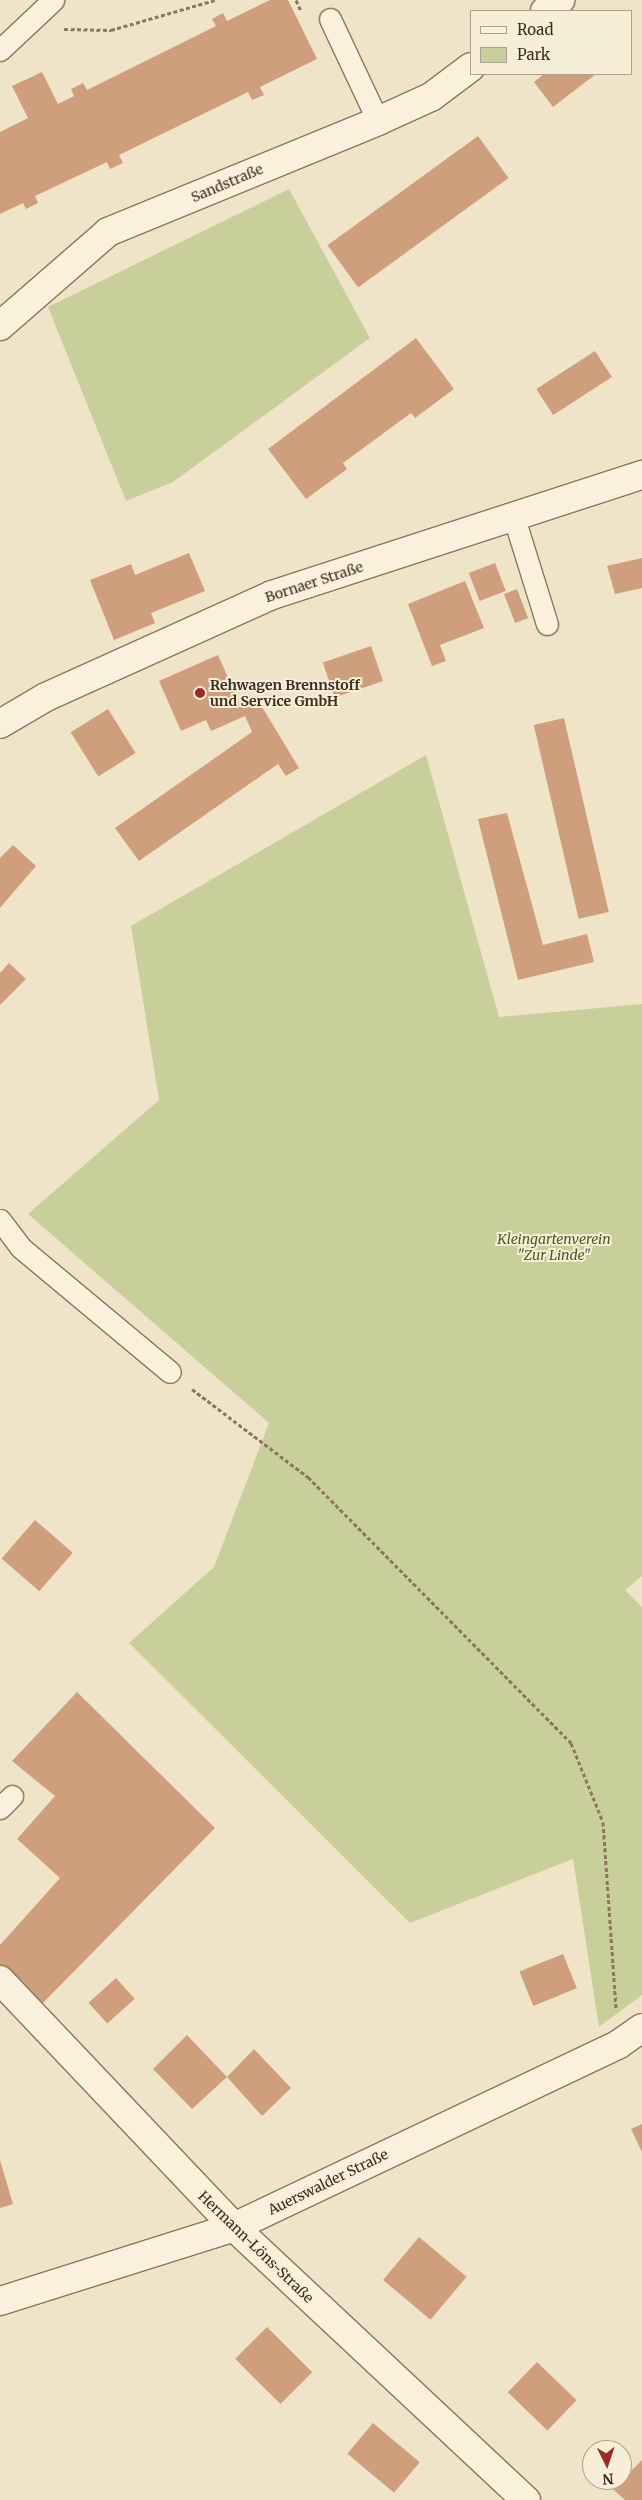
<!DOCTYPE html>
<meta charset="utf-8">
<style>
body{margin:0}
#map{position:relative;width:642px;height:2500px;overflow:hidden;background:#f0e4c8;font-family:Merriweather,serif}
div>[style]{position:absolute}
.green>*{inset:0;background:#c9cf9b}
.building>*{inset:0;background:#cf9f7d;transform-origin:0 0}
.path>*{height:3px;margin-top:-1.5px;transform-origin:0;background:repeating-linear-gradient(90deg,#8d765c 0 4px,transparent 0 6.5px)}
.roads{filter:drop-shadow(1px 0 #8d765c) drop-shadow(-1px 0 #8d765c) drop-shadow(0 1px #8d765c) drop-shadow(0 -1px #8d765c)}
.lane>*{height:21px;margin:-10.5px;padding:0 10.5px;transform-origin:10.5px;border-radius:10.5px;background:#faf1dc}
.street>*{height:28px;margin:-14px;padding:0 14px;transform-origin:14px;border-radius:14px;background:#faf1dc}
.secondary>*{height:28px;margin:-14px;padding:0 14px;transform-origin:14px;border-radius:14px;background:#faf1dc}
.dots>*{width:14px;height:14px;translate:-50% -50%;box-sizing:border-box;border:2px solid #f7eed8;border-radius:50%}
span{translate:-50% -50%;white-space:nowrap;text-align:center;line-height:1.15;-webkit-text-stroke:4px #f7eed8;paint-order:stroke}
.street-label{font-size:14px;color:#3d2e20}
.poi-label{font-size:14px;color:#3d2e20;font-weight:700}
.left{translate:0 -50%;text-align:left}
.park-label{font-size:14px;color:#4d5a26;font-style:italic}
.legend{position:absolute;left:470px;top:10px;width:162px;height:65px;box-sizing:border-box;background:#f7eed8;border:1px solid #ada18e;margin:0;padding:6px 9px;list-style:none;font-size:15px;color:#3d2e20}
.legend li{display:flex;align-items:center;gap:10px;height:25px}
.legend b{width:25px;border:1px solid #ada18e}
.north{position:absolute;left:582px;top:2440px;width:50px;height:50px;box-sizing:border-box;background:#f7eed8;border:1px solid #ada18e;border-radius:50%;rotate:176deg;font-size:14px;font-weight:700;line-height:20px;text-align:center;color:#3d2e20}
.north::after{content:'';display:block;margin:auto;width:18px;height:22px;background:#9e2a2b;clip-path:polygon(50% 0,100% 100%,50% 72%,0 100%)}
</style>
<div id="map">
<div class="green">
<i style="clip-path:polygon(289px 189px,370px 338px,173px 482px,126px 501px,48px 307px)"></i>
<i style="clip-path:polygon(426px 755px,499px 1017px,642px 1004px,642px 1576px,625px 1590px,642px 1607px,642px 1995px,599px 2027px,573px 1859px,410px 1923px,129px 1643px,214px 1567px,269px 1423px,28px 1214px,159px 1100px,131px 926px)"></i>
</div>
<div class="building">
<i style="clip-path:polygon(270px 0,288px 0,317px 59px,260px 87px,264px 95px,252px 100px,248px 92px,119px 155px,123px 163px,110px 169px,107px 162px,35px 196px,38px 203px,26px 209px,23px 203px,0 214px,0 132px,28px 118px,12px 86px,42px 72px,58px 104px,74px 96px,71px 89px,83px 83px,87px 90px,216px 26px,212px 19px,223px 13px,227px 21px)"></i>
<i style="clip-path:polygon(544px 74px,596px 74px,553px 107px,534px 82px)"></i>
<i style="left:478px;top:136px;width:52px;height:186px;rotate:54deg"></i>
<i style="clip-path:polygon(416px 338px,454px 389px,415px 418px,411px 413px,343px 463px,347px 469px,306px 499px,268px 449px)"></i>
<i style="left:595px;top:351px;width:31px;height:70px;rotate:57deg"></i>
<i style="clip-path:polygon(189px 553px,205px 591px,151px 613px,155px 623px,114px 640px,90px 580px,131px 564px,135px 575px)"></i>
<i style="clip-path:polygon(642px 558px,642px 588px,615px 594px,607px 566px)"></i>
<i style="left:495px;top:563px;width:30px;height:28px;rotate:69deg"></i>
<i style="clip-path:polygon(465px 581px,484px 628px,440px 645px,446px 661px,432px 666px,408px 604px)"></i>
<i style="left:517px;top:589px;width:31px;height:14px;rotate:69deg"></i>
<i style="left:371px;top:646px;width:37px;height:51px;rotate:71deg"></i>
<i style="clip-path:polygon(218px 655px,241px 707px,256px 697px,299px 768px,286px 776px,278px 764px,139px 861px,115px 828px,252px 732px,245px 716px,211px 731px,206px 720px,181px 731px,159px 681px)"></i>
<i style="left:108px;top:709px;width:52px;height:44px;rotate:58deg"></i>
<i style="left:564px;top:718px;width:199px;height:31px;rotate:77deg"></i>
<i style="clip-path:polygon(507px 813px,543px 945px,587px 934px,594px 962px,518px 980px,478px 819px)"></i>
<i style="clip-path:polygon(13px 845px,36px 866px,0 908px,0 858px)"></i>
<i style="clip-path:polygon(9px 963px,26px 979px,0 1005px,0 973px)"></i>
<i style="left:35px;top:1520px;width:50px;height:51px;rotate:41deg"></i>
<i style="clip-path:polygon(77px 1692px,215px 1828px,41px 2005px,0 1966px,0 1945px,60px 1878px,17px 1839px,55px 1796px,12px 1761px)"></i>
<i style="left:563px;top:1954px;width:37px;height:47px;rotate:68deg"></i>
<i style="left:116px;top:1978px;width:28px;height:37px;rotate:48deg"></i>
<i style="clip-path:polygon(187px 2035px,227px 2077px,254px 2049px,291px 2088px,262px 2116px,227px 2077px,192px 2109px,153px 2069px)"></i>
<i style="clip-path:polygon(642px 2124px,642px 2152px,631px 2129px)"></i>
<i style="clip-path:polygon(0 2160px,13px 2204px,0 2208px)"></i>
<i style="left:419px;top:2237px;width:62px;height:56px;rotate:40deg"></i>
<i style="left:267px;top:2327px;width:64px;height:45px;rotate:45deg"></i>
<i style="left:537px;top:2362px;width:55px;height:42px;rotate:44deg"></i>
<i style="left:373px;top:2423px;width:61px;height:40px;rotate:40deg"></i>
<i style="clip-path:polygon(642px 2460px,642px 2500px,625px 2500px,613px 2489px)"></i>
</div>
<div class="path">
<i style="left:296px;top:0;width:12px;rotate:66deg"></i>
<i style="left:64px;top:29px;width:47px;rotate:1.2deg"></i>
<i style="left:111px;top:30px;width:108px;rotate:-16.1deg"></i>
<i style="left:192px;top:1389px;width:146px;rotate:37.2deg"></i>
<i style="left:308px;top:1477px;width:374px;rotate:45.3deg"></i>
<i style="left:571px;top:1743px;width:85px;rotate:67.9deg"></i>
<i style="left:603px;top:1822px;width:186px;rotate:86deg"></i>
</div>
<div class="roads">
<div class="lane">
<i style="left:330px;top:19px;width:113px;rotate:64.8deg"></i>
<i style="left:0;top:50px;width:73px;rotate:-43.3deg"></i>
<i style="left:514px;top:518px;width:111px;rotate:72.7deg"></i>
<i style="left:0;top:1220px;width:34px;rotate:53deg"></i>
<i style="left:20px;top:1247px;width:195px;rotate:39.8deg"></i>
<i style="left:0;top:1808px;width:17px;rotate:-45deg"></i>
</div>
<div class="street">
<i style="left:545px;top:11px;width:19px;rotate:-36deg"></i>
<i style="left:0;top:326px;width:143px;rotate:-41deg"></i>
<i style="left:108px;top:232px;width:292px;rotate:-22.3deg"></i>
<i style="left:378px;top:121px;width:58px;rotate:-24.4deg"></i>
<i style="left:431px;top:97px;width:50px;rotate:-36.9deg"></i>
<i style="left:0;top:1980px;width:340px;rotate:46.5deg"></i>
<i style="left:234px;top:2227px;width:400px;rotate:43.1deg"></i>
<i style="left:0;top:2301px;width:245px;rotate:-17.5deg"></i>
<i style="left:234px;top:2227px;width:426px;rotate:-25.4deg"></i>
<i style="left:619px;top:2044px;width:28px;rotate:-35deg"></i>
</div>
<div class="secondary">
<i style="left:0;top:724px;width:53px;rotate:-30.4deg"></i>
<i style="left:46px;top:697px;width:248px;rotate:-24.3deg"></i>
<i style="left:272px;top:595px;width:389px;rotate:-18deg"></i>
</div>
</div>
<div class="dots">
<i style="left:200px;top:693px;background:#9e2a2b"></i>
</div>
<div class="street-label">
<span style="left:227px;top:183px;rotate:-23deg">Sandstraße</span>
<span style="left:314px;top:582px;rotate:-18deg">Bornaer Straße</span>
<span style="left:328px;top:2182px;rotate:-26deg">Auerswalder Straße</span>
<span style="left:256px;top:2247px;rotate:44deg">Hermann-Löns-Straße</span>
</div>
<div class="poi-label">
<span class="left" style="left:210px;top:693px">Rehwagen Brennstoff<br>und Service GmbH</span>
</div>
<div class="park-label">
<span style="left:554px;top:1247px">Kleingartenverein<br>"Zur Linde"</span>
</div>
<ul class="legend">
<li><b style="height:6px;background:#faf1dc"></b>Road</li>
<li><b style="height:14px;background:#c9cf9b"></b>Park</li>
</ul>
<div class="north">N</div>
</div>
